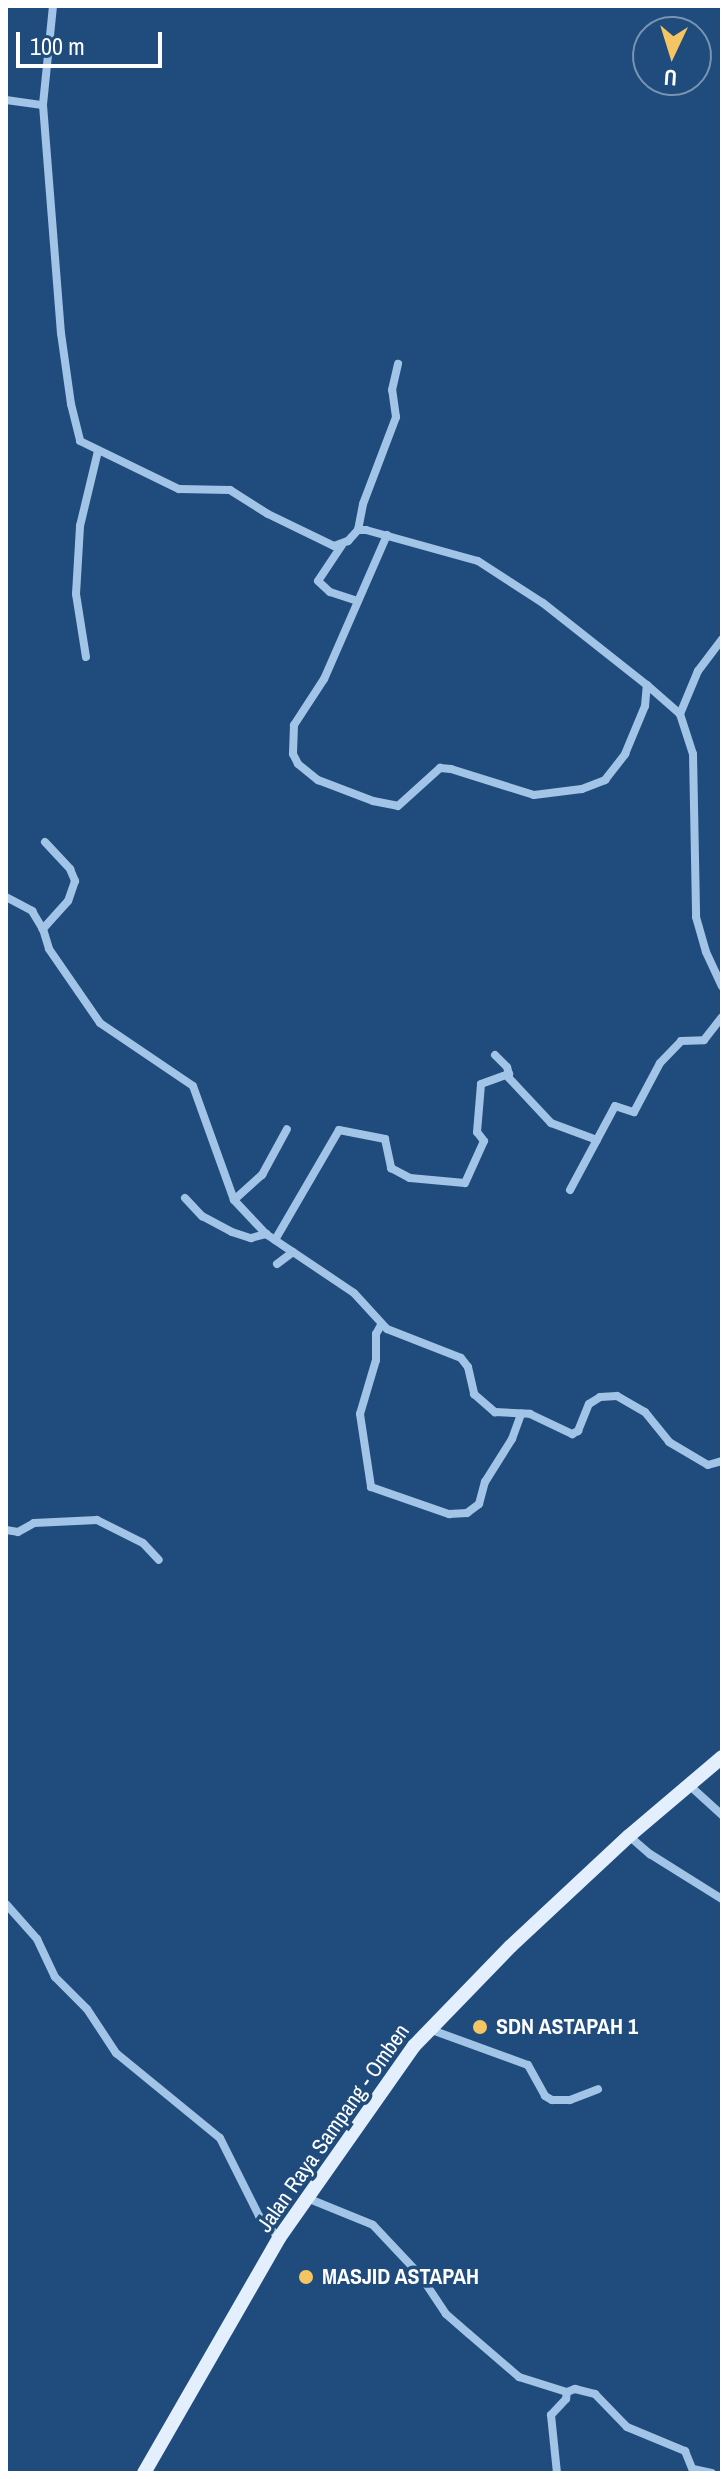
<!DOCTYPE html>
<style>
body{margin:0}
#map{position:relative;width:728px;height:2479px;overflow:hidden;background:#1f4c7d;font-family:"Archivo Narrow",sans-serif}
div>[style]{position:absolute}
.street>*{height:8px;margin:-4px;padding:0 4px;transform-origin:4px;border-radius:4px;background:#a2c4e7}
.primary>*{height:14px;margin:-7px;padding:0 7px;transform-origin:7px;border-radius:7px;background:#e4effd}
.dots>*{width:22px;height:22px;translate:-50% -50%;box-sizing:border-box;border:4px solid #1f4c7d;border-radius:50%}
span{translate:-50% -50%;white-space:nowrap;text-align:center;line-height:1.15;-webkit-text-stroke:7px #1f4c7d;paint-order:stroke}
.poi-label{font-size:22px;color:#fff;font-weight:700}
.left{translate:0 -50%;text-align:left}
.street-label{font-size:22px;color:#fff}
.frame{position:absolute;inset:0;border:8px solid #fff;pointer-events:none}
.north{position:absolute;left:632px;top:16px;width:80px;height:80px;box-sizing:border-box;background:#1f4c7d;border:2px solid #7994b1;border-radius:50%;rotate:184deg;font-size:22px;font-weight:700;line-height:32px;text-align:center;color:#fff}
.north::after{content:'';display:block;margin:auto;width:28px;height:36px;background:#f5c563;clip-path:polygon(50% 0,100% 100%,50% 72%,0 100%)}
.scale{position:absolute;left:16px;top:32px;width:146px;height:36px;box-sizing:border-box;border:4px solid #fff;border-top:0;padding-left:10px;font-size:24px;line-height:28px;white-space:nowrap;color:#fff;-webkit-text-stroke:6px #1f4c7d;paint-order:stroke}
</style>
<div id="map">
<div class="street">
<i style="left:53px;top:6px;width:100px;rotate:95.8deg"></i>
<i style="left:43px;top:105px;width:229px;rotate:85.5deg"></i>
<i style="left:61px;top:333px;width:72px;rotate:82deg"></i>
<i style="left:71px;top:404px;width:38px;rotate:76deg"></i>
<i style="left:80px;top:441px;width:110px;rotate:25.9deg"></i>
<i style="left:179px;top:489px;width:51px;rotate:1.1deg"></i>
<i style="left:230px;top:490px;width:45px;rotate:32.3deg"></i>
<i style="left:268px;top:514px;width:73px;rotate:25.9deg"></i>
<i style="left:334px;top:546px;width:15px;rotate:-20deg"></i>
<i style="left:348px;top:541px;width:15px;rotate:-48deg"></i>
<i style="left:358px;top:530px;width:8px"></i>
<i style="left:366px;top:530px;width:116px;rotate:15.5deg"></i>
<i style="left:478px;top:561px;width:77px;rotate:32.9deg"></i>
<i style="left:543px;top:603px;width:132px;rotate:38.3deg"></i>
<i style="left:647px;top:685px;width:44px;rotate:41.3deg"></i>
<i style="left:680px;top:714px;width:42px;rotate:72deg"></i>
<i style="left:693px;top:754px;width:163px;rotate:88.9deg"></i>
<i style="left:696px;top:917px;width:36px;rotate:74deg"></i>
<i style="left:706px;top:952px;width:38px;rotate:65deg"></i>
<i style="left:6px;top:100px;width:37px;rotate:8deg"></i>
<i style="left:358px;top:530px;width:26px;rotate:-79deg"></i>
<i style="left:363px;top:504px;width:93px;rotate:-69.2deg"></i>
<i style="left:396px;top:417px;width:27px;rotate:-98deg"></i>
<i style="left:392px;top:390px;width:27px;rotate:-77deg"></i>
<i style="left:387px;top:535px;width:157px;rotate:113.6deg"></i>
<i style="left:324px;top:679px;width:55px;rotate:123.1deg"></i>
<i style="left:294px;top:725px;width:29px;rotate:92deg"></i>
<i style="left:293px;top:754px;width:11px;rotate:63deg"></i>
<i style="left:298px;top:764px;width:26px;rotate:39deg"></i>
<i style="left:318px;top:780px;width:59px;rotate:20.9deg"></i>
<i style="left:373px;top:801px;width:25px;rotate:11deg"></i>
<i style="left:398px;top:806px;width:57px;rotate:-42.1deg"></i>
<i style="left:440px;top:768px;width:11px;rotate:5deg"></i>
<i style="left:451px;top:769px;width:87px;rotate:17.4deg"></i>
<i style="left:534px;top:795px;width:48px;rotate:-7.1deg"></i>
<i style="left:582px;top:789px;width:25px;rotate:-21deg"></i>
<i style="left:605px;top:780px;width:33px;rotate:-52deg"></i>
<i style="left:625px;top:754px;width:52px;rotate:-67.4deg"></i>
<i style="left:645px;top:706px;width:21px;rotate:-85deg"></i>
<i style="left:342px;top:545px;width:43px;rotate:123.7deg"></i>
<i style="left:318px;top:581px;width:16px;rotate:43deg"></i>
<i style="left:330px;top:592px;width:29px;rotate:18deg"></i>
<i style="left:86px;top:657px;width:64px;rotate:-99deg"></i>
<i style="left:76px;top:594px;width:68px;rotate:-86.6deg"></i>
<i style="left:80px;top:526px;width:77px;rotate:-76.5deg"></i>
<i style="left:680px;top:714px;width:47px;rotate:-67.3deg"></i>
<i style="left:698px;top:671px;width:40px;rotate:-53deg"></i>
<i style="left:45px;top:842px;width:37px;rotate:47deg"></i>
<i style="left:70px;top:869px;width:13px;rotate:67deg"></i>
<i style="left:75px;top:881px;width:21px;rotate:109deg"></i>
<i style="left:68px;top:901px;width:38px;rotate:132deg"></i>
<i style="left:43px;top:929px;width:21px;rotate:73deg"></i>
<i style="left:49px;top:949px;width:90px;rotate:55.4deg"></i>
<i style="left:100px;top:1023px;width:112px;rotate:34.1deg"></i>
<i style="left:193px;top:1086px;width:121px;rotate:70.2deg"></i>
<i style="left:234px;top:1200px;width:47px;rotate:46.7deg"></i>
<i style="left:266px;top:1234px;width:32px;rotate:34deg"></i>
<i style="left:6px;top:897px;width:30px;rotate:28deg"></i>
<i style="left:32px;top:911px;width:21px;rotate:59deg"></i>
<i style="left:508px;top:1077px;width:63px;rotate:46.9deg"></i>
<i style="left:551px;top:1123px;width:49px;rotate:20.3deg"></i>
<i style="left:570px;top:1190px;width:95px;rotate:-61.8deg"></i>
<i style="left:615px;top:1106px;width:20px;rotate:18deg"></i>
<i style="left:634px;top:1112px;width:55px;rotate:-62deg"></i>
<i style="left:660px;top:1063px;width:30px;rotate:-46deg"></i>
<i style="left:681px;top:1041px;width:23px;rotate:-2deg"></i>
<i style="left:704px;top:1040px;width:29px;rotate:-52deg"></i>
<i style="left:185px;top:1198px;width:25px;rotate:47deg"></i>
<i style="left:202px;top:1216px;width:34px;rotate:28deg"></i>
<i style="left:232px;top:1232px;width:20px;rotate:18deg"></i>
<i style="left:251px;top:1238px;width:16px;rotate:-15deg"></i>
<i style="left:234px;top:1200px;width:38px;rotate:-42deg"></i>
<i style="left:262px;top:1175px;width:52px;rotate:-61.5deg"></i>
<i style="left:275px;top:1240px;width:127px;rotate:-59.8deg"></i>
<i style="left:339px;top:1130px;width:47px;rotate:11.1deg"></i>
<i style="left:385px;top:1139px;width:30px;rotate:78deg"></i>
<i style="left:391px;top:1168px;width:21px;rotate:28deg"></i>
<i style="left:410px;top:1178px;width:55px;rotate:5.2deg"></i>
<i style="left:465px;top:1183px;width:46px;rotate:-65.7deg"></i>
<i style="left:484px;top:1141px;width:11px;rotate:-128deg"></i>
<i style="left:477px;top:1132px;width:48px;rotate:-85.2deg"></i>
<i style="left:481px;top:1084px;width:30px;rotate:-20deg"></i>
<i style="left:509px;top:1074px;width:7px;rotate:-106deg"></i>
<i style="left:507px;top:1067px;width:17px;rotate:-135deg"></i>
<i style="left:277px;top:1264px;width:20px;rotate:-37deg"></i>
<i style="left:293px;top:1252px;width:73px;rotate:33.9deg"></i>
<i style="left:354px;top:1293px;width:49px;rotate:47.5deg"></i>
<i style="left:387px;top:1329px;width:79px;rotate:21.4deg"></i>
<i style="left:461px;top:1358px;width:11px;rotate:52deg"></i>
<i style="left:468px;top:1367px;width:28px;rotate:77deg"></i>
<i style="left:474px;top:1394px;width:28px;rotate:41deg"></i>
<i style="left:495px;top:1412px;width:35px;rotate:3deg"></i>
<i style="left:530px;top:1414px;width:47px;rotate:25.5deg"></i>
<i style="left:572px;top:1434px;width:7px;rotate:-27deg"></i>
<i style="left:578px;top:1431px;width:29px;rotate:-68deg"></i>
<i style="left:589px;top:1404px;width:13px;rotate:-32deg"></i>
<i style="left:600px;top:1397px;width:17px;rotate:-3deg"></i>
<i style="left:617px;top:1396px;width:32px;rotate:30deg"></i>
<i style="left:645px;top:1412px;width:38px;rotate:51deg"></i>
<i style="left:669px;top:1442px;width:45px;rotate:30.5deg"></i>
<i style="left:708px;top:1465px;width:15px;rotate:-16deg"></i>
<i style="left:381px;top:1325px;width:10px;rotate:119deg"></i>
<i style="left:376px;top:1334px;width:26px;rotate:90deg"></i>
<i style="left:376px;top:1360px;width:56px;rotate:106.5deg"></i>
<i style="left:360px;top:1414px;width:74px;rotate:81.4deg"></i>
<i style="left:371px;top:1487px;width:83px;rotate:19.1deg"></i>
<i style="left:449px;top:1514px;width:18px;rotate:-3deg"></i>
<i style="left:467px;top:1513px;width:15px;rotate:-37deg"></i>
<i style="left:479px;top:1504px;width:23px;rotate:-75deg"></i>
<i style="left:485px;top:1482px;width:51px;rotate:-57.9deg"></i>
<i style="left:512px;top:1439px;width:27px;rotate:-70deg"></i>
<i style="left:6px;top:1530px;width:12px;rotate:9deg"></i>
<i style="left:18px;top:1532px;width:18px;rotate:-29deg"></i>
<i style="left:34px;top:1523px;width:63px;rotate:-2.7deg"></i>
<i style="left:97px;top:1520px;width:51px;rotate:26.6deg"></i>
<i style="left:143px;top:1543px;width:23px;rotate:47deg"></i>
<i style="left:689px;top:1785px;width:45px;rotate:42.3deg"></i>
<i style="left:629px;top:1836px;width:28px;rotate:41deg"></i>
<i style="left:650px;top:1854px;width:85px;rotate:32deg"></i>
<i style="left:6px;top:1904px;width:47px;rotate:48.5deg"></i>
<i style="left:37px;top:1939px;width:42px;rotate:64.7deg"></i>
<i style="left:55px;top:1977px;width:45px;rotate:45deg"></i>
<i style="left:87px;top:2009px;width:53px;rotate:56.6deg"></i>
<i style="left:116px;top:2053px;width:134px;rotate:39.3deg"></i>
<i style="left:220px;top:2138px;width:87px;rotate:63.4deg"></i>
<i style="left:259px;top:2216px;width:30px;rotate:48deg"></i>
<i style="left:429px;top:2029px;width:105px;rotate:20deg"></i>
<i style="left:528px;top:2065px;width:35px;rotate:61deg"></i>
<i style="left:545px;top:2096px;width:8px;rotate:30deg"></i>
<i style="left:552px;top:2100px;width:18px"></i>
<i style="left:570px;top:2100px;width:30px;rotate:-21deg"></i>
<i style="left:307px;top:2198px;width:71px;rotate:22.2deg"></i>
<i style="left:373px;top:2225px;width:69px;rotate:46.8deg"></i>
<i style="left:420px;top:2275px;width:47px;rotate:56.3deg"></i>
<i style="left:446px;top:2314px;width:30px;rotate:41deg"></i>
<i style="left:469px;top:2334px;width:66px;rotate:40.7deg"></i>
<i style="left:519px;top:2377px;width:50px;rotate:17.4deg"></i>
<i style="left:567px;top:2392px;width:7px;rotate:98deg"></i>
<i style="left:566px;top:2399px;width:22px;rotate:133deg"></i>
<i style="left:551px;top:2415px;width:58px;rotate:84.1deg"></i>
<i style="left:567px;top:2392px;width:9px;rotate:-21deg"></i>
<i style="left:575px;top:2389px;width:21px;rotate:14deg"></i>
<i style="left:595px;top:2394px;width:46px;rotate:45.9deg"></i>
<i style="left:627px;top:2427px;width:63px;rotate:22.5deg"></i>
<i style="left:685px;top:2451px;width:24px;rotate:68deg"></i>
<i style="left:693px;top:2469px;width:19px;rotate:12deg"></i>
</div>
<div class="primary">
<i style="left:144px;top:2473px;width:271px;rotate:-60.1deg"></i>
<i style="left:279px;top:2238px;width:235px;rotate:-54.9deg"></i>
<i style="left:414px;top:2046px;width:139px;rotate:-45.9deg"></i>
<i style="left:511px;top:1946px;width:161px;rotate:-43deg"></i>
<i style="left:629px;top:1836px;width:122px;rotate:-40.3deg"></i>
</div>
<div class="dots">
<i style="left:480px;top:2027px;background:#f5c563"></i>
<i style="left:306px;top:2277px;background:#f5c563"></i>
</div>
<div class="poi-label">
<span class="left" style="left:496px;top:2027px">SDN ASTAPAH 1</span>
<span class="left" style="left:322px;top:2277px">MASJID ASTAPAH</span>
</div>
<div class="street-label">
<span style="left:333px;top:2128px;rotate:-55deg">Jalan Raya Sampang - Omben</span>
</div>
<div class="frame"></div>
<div class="north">U</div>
<div class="scale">100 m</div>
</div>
